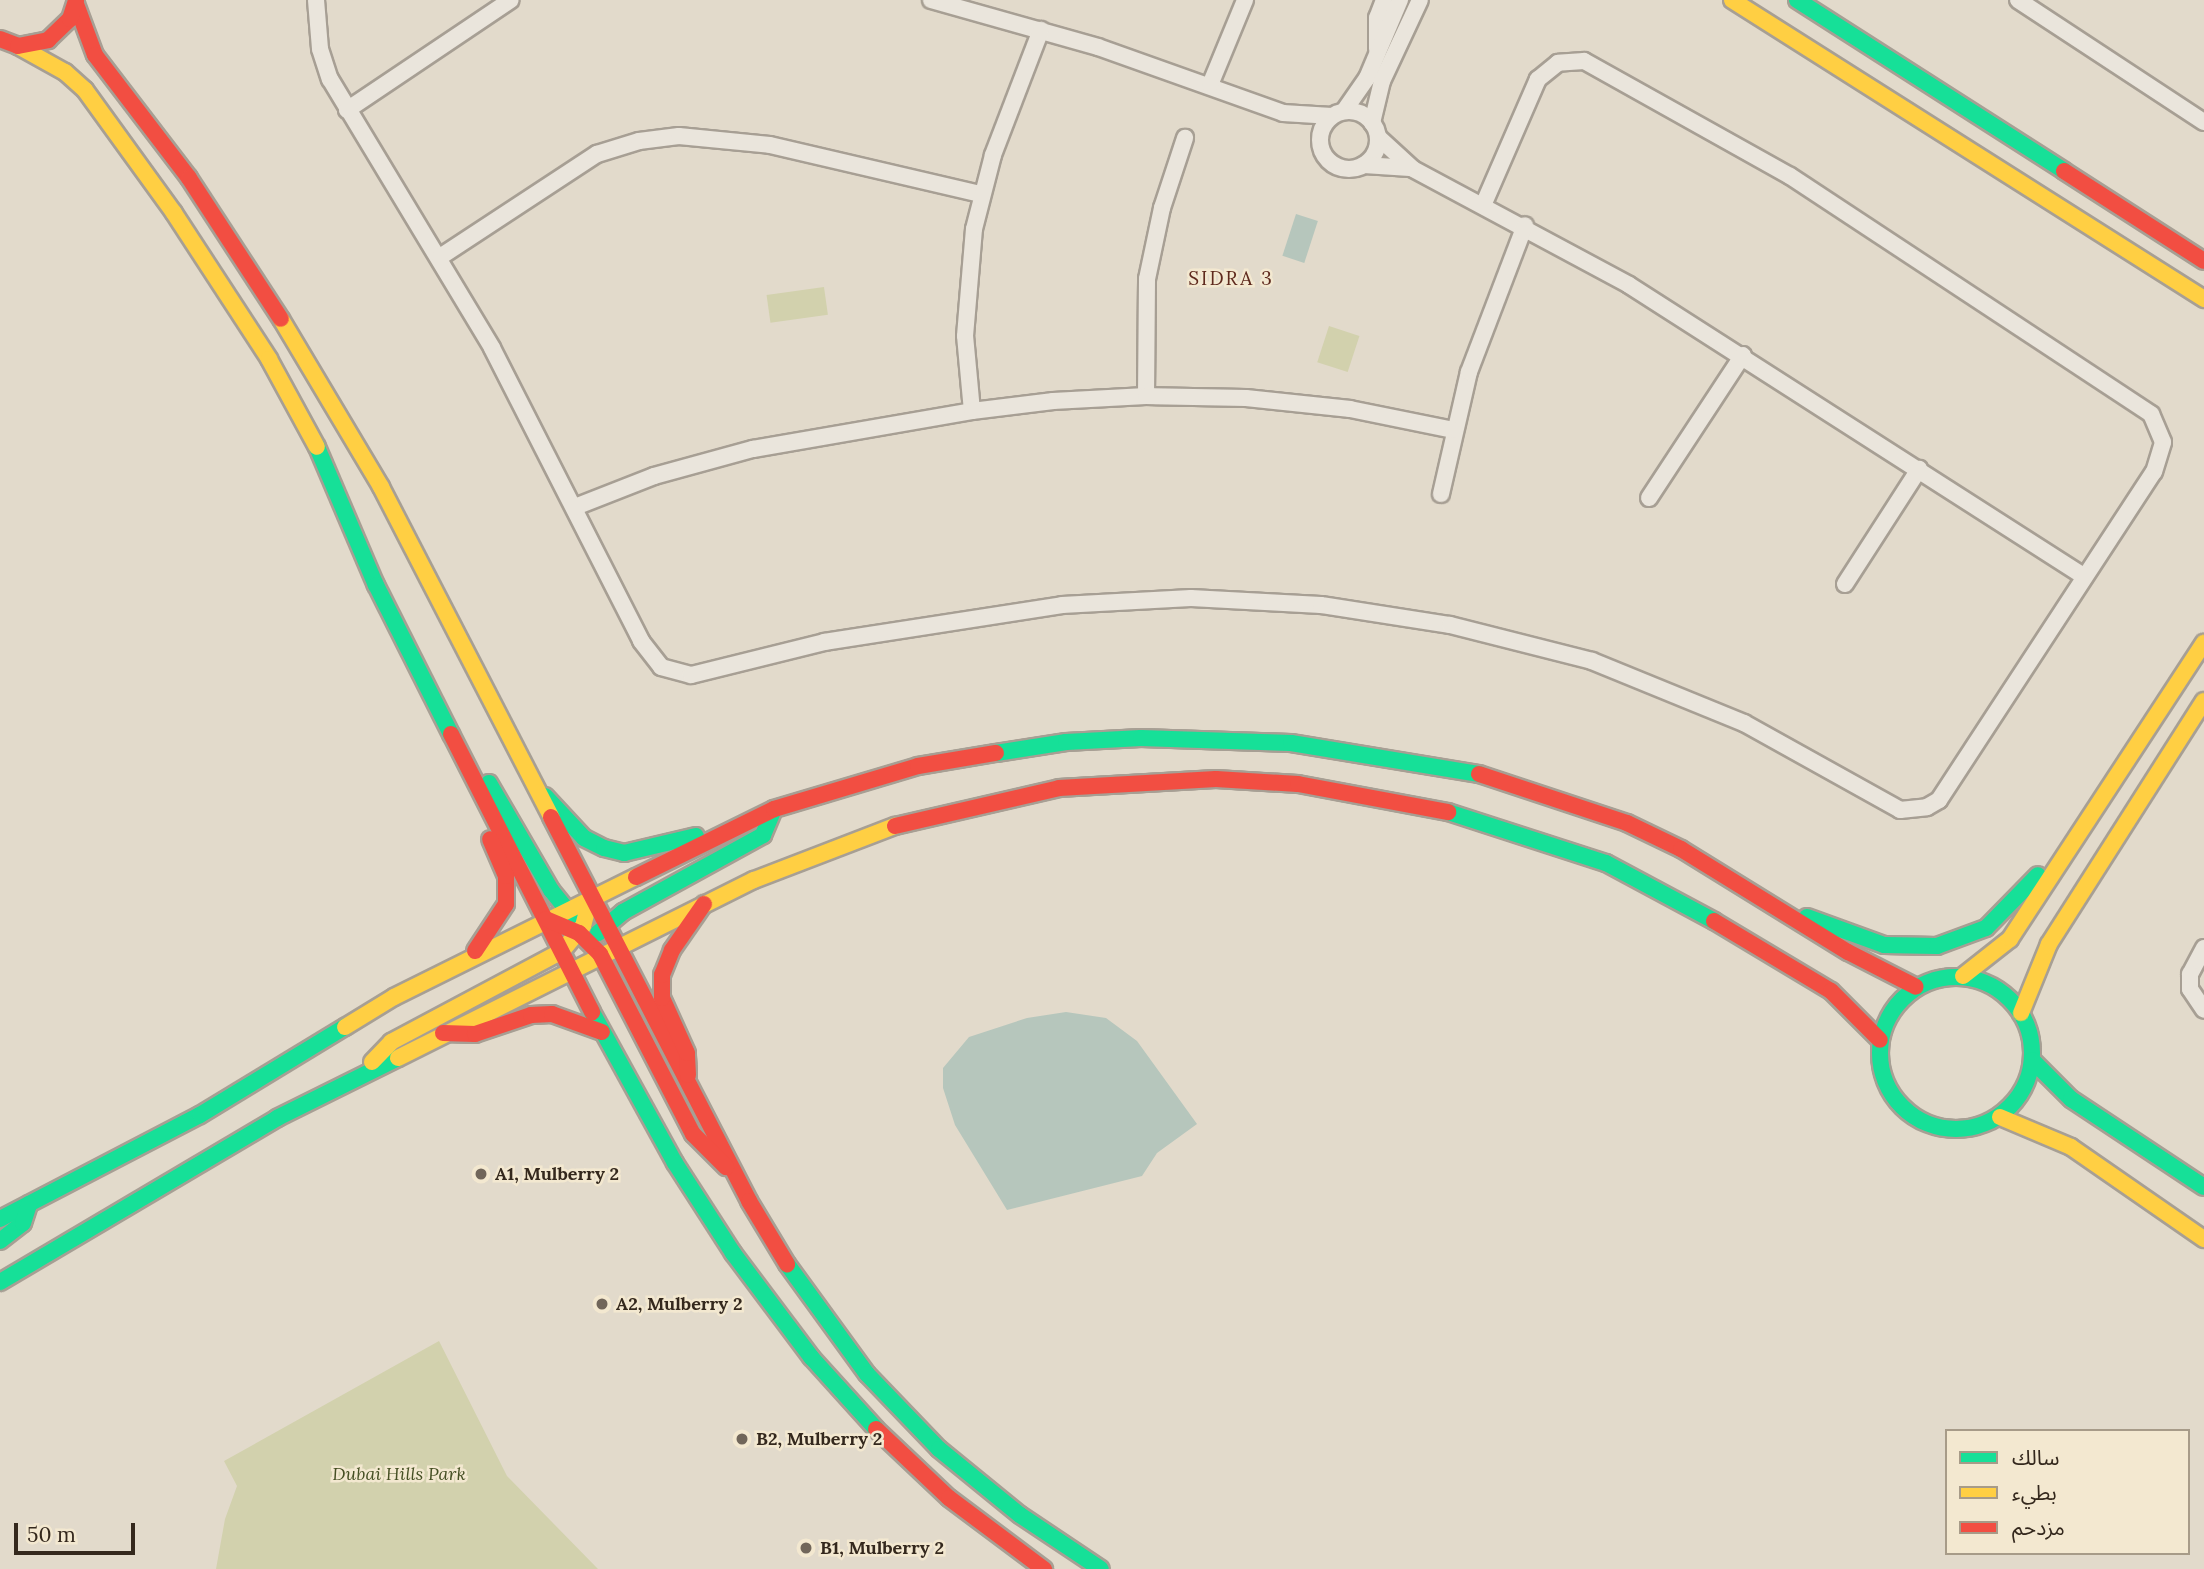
<!DOCTYPE html>
<meta charset="utf-8">
<style>
body{margin:0}
#map{position:relative;width:2204px;height:1569px;overflow:hidden;background:#e2dacb;font-family:Lora,"Noto Sans Arabic",serif}
div>[style]{position:absolute}
.green>*{inset:0;background:#d2d1ad;transform-origin:0 0}
.water>*{inset:0;background:#b6c6bc;transform-origin:0 0}
.roads{filter:drop-shadow(2px 0 #a79f94) drop-shadow(-2px 0 #a79f94) drop-shadow(0 2px #a79f94) drop-shadow(0 -2px #a79f94)}
.street>*{height:16px;margin:-8px;padding:0 8px;transform-origin:8px;border-radius:8px;background:#eae5dc}
.street>.ring{margin:-8px;padding:0;box-sizing:content-box;background:none;border:16px solid #eae5dc;border-radius:50%}
.fast>*{height:16px;margin:-8px;padding:0 8px;transform-origin:8px;border-radius:8px;background:#16e098}
.fast>.ring{margin:-8px;padding:0;box-sizing:content-box;background:none;border:16px solid #16e098;border-radius:50%}
.slow>*{height:16px;margin:-8px;padding:0 8px;transform-origin:8px;border-radius:8px;background:#ffcf43}
.jam>*{height:16px;margin:-8px;padding:0 8px;transform-origin:8px;border-radius:8px;background:#f24e42}
.dots>*{width:19px;height:19px;translate:-50% -50%;box-sizing:border-box;border:4px solid #f3e8d0;border-radius:50%}
span{translate:-50% -50%;white-space:nowrap;text-align:center;line-height:1.15;-webkit-text-stroke:5px #f3e8d0;paint-order:stroke}
.poi-label{font-size:18px;color:#34281d;font-weight:700}
.left{translate:0 -50%;text-align:left}
.park-label{font-size:18px;color:#465024;font-style:italic}
.neighbourhood-label{font-size:19px;color:#5f2a1e;letter-spacing:2px}
.legend{position:absolute;left:1945px;top:1429px;width:245px;height:126px;box-sizing:border-box;background:#f3e8d0;border:2px solid #a79b88;margin:0;padding:9px 12px;list-style:none;font-size:21px;color:#34281d}
.legend li{display:flex;align-items:center;gap:14px;height:35px}
.legend b{width:35px;border:2px solid #a79b88}
.scale{position:absolute;left:14px;top:1523px;width:121px;height:32px;box-sizing:border-box;border:4px solid #34281d;border-top:0;padding-left:9px;font-size:21px;line-height:24px;white-space:nowrap;color:#34281d;-webkit-text-stroke:5px #f3e8d0;paint-order:stroke}
</style>
<div id="map">
<div class="green">
<i style="left:824px;top:287px;width:28px;height:58px;rotate:82deg"></i>
<i style="left:1329px;top:326px;width:32px;height:38px;rotate:18deg"></i>
<i style="clip-path:polygon(439px 1341px,507px 1476px,598px 1569px,216px 1569px,225px 1519px,237px 1486px,224px 1461px)"></i>
</div>
<div class="water">
<i style="left:1296px;top:214px;width:23px;height:44px;rotate:18deg"></i>
<i style="clip-path:polygon(1066px 1012px,1106px 1018px,1137px 1041px,1197px 1124px,1157px 1153px,1142px 1176px,1007px 1210px,955px 1125px,943px 1088px,943px 1068px,969px 1037px,1027px 1018px)"></i>
</div>
<div class="roads">
<div class="street">
<i style="left:316px;top:0;width:49px;rotate:85.3deg"></i>
<i style="left:320px;top:49px;width:32px;rotate:72deg"></i>
<i style="left:330px;top:79px;width:314px;rotate:58.9deg"></i>
<i style="left:492px;top:348px;width:329px;rotate:63deg"></i>
<i style="left:641px;top:641px;width:33px;rotate:52deg"></i>
<i style="left:661px;top:667px;width:31px;rotate:15deg"></i>
<i style="left:691px;top:675px;width:137px;rotate:-13.9deg"></i>
<i style="left:824px;top:642px;width:241px;rotate:-8.8deg"></i>
<i style="left:1062px;top:605px;width:129px;rotate:-3.1deg"></i>
<i style="left:1191px;top:598px;width:130px;rotate:3.1deg"></i>
<i style="left:1321px;top:605px;width:131px;rotate:8.8deg"></i>
<i style="left:1450px;top:625px;width:146px;rotate:14.2deg"></i>
<i style="left:1592px;top:661px;width:164px;rotate:22.2deg"></i>
<i style="left:1744px;top:723px;width:179px;rotate:29.1deg"></i>
<i style="left:1900px;top:810px;width:27px;rotate:-6deg"></i>
<i style="left:1927px;top:807px;width:14px;rotate:-30deg"></i>
<i style="left:1939px;top:800px;width:392px;rotate:-56.8deg"></i>
<i style="left:2154px;top:472px;width:31px;rotate:-73deg"></i>
<i style="left:2163px;top:442px;width:30px;rotate:-113deg"></i>
<i style="left:2151px;top:414px;width:432px;rotate:-146.6deg"></i>
<i style="left:1790px;top:176px;width:236px;rotate:-150.8deg"></i>
<i style="left:1584px;top:61px;width:26px;rotate:176deg"></i>
<i style="left:1558px;top:63px;width:26px;rotate:141deg"></i>
<i style="left:1538px;top:79px;width:135px;rotate:113.5deg"></i>
<i style="left:931px;top:0;width:173px;rotate:15.7deg"></i>
<i style="left:1098px;top:47px;width:196px;rotate:19.6deg"></i>
<i style="left:1283px;top:113px;width:49px;rotate:3.5deg"></i>
<i style="left:2018px;top:0;width:222px;rotate:33.3deg"></i>
<i style="left:1377px;top:49px;width:31px;rotate:-90deg"></i>
<i style="left:1377px;top:18px;width:19px;rotate:-69deg"></i>
<i style="left:1210px;top:85px;width:92px;rotate:-67.6deg"></i>
<i style="left:347px;top:110px;width:197px;rotate:-33.9deg"></i>
<i style="left:1344px;top:111px;width:40px;rotate:-55.1deg"></i>
<i style="left:1367px;top:78px;width:85px;rotate:-67.1deg"></i>
<i class="ring" style="left:1320px;top:111px;width:42px;height:42px"></i>
<i style="left:1372px;top:123px;width:43px;rotate:-76.6deg"></i>
<i style="left:1382px;top:81px;width:89px;rotate:-64.9deg"></i>
<i style="left:1378px;top:137px;width:47px;rotate:42.4deg"></i>
<i style="left:1413px;top:169px;width:245px;rotate:28.2deg"></i>
<i style="left:1629px;top:285px;width:541px;rotate:32.63deg"></i>
<i style="left:1364px;top:165px;width:46px;rotate:3.7deg"></i>
<i style="left:440px;top:257px;width:188px;rotate:-33.3deg"></i>
<i style="left:597px;top:154px;width:44px;rotate:-17.2deg"></i>
<i style="left:639px;top:141px;width:40px;rotate:-7.1deg"></i>
<i style="left:679px;top:136px;width:91px;rotate:5.6deg"></i>
<i style="left:770px;top:145px;width:217px;rotate:13.1deg"></i>
<i style="left:1146px;top:396px;width:117px;rotate:-89.5deg"></i>
<i style="left:1147px;top:279px;width:73px;rotate:-78.1deg"></i>
<i style="left:1162px;top:208px;width:74px;rotate:-71.8deg"></i>
<i style="left:972px;top:411px;width:75px;rotate:-95.3deg"></i>
<i style="left:965px;top:336px;width:107px;rotate:-85.2deg"></i>
<i style="left:974px;top:229px;width:76px;rotate:-75.6deg"></i>
<i style="left:993px;top:155px;width:134px;rotate:-69deg"></i>
<i style="left:1441px;top:494px;width:125px;rotate:-77.1deg"></i>
<i style="left:1469px;top:372px;width:157px;rotate:-69.1deg"></i>
<i style="left:1649px;top:498px;width:171px;rotate:-56.7deg"></i>
<i style="left:575px;top:507px;width:85px;rotate:-21.4deg"></i>
<i style="left:654px;top:476px;width:103px;rotate:-15.3deg"></i>
<i style="left:753px;top:449px;width:222px;rotate:-9.8deg"></i>
<i style="left:972px;top:411px;width:82px;rotate:-7deg"></i>
<i style="left:1053px;top:401px;width:93px;rotate:-3.1deg"></i>
<i style="left:1146px;top:396px;width:100px;rotate:1.1deg"></i>
<i style="left:1246px;top:398px;width:105px;rotate:6deg"></i>
<i style="left:1350px;top:409px;width:105px;rotate:11.5deg"></i>
<i style="left:1845px;top:584px;width:137px;rotate:-57.2deg"></i>
<i style="left:2204px;top:948px;width:30px;rotate:118deg"></i>
<i style="left:2190px;top:974px;width:15px;rotate:90deg"></i>
<i style="left:2190px;top:989px;width:25px;rotate:56deg"></i>
</div>
<div class="fast">
<i style="left:1797px;top:0;width:317px;rotate:32.6deg"></i>
<i style="left:317px;top:447px;width:150px;rotate:66.9deg"></i>
<i style="left:376px;top:585px;width:167px;rotate:63.3deg"></i>
<i style="left:996px;top:753px;width:71px;rotate:-8.9deg"></i>
<i style="left:1066px;top:742px;width:75px;rotate:-3.1deg"></i>
<i style="left:1141px;top:738px;width:150px;rotate:1.9deg"></i>
<i style="left:1291px;top:743px;width:191px;rotate:9.4deg"></i>
<i style="left:489px;top:783px;width:124px;rotate:59.9deg"></i>
<i style="left:551px;top:890px;width:36px;rotate:51deg"></i>
<i style="left:545px;top:796px;width:57px;rotate:47.1deg"></i>
<i style="left:584px;top:838px;width:22px;rotate:27deg"></i>
<i style="left:604px;top:848px;width:21px;rotate:14deg"></i>
<i style="left:624px;top:853px;width:74px;rotate:-13.3deg"></i>
<i style="left:1448px;top:812px;width:166px;rotate:17.9deg"></i>
<i style="left:1606px;top:863px;width:123px;rotate:28.2deg"></i>
<i style="left:1807px;top:917px;width:82px;rotate:20deg"></i>
<i style="left:1884px;top:945px;width:53px;rotate:1.1deg"></i>
<i style="left:1937px;top:946px;width:52px;rotate:-20.2deg"></i>
<i style="left:1986px;top:928px;width:74px;rotate:-45.5deg"></i>
<i style="left:598px;top:933px;width:33px;rotate:-40deg"></i>
<i style="left:623px;top:912px;width:160px;rotate:-28.8deg"></i>
<i style="left:763px;top:835px;width:28px;rotate:-67deg"></i>
<i class="ring" style="left:1880px;top:977px;width:136px;height:136px"></i>
<i style="left:592px;top:1012px;width:172px;rotate:61.2deg"></i>
<i style="left:675px;top:1163px;width:107px;rotate:57.2deg"></i>
<i style="left:733px;top:1253px;width:130px;rotate:53.1deg"></i>
<i style="left:811px;top:1357px;width:97px;rotate:47.9deg"></i>
<i style="left:2032px;top:1060px;width:55px;rotate:45deg"></i>
<i style="left:2071px;top:1099px;width:159px;rotate:33.5deg"></i>
<i style="left:0;top:1219px;width:225px;rotate:-27.5deg"></i>
<i style="left:200px;top:1115px;width:170px;rotate:-31.3deg"></i>
<i style="left:0;top:1241px;width:29px;rotate:-38deg"></i>
<i style="left:23px;top:1223px;width:20px;rotate:-72deg"></i>
<i style="left:787px;top:1264px;width:136px;rotate:54deg"></i>
<i style="left:867px;top:1374px;width:104px;rotate:46.2deg"></i>
<i style="left:939px;top:1449px;width:104px;rotate:39.2deg"></i>
<i style="left:1020px;top:1515px;width:97px;rotate:33.7deg"></i>
<i style="left:0;top:1282px;width:322px;rotate:-30.6deg"></i>
<i style="left:277px;top:1118px;width:135px;rotate:-26.4deg"></i>
</div>
<div class="slow">
<i style="left:1732px;top:0;width:559px;rotate:32.35deg"></i>
<i style="left:18px;top:46px;width:54px;rotate:29deg"></i>
<i style="left:65px;top:72px;width:27px;rotate:42deg"></i>
<i style="left:85px;top:90px;width:152px;rotate:54.1deg"></i>
<i style="left:174px;top:213px;width:174px;rotate:56.9deg"></i>
<i style="left:269px;top:359px;width:100px;rotate:61.4deg"></i>
<i style="left:281px;top:319px;width:196px;rotate:59.2deg"></i>
<i style="left:381px;top:487px;width:371px;rotate:62.7deg"></i>
<i style="left:1963px;top:976px;width:60px;rotate:-38.2deg"></i>
<i style="left:2010px;top:939px;width:354px;rotate:-56.8deg"></i>
<i style="left:2021px;top:1013px;width:74px;rotate:-67.9deg"></i>
<i style="left:2049px;top:944px;width:288px;rotate:-57.5deg"></i>
<i style="left:345px;top:1027px;width:57px;rotate:-31.5deg"></i>
<i style="left:394px;top:997px;width:270px;rotate:-26.4deg"></i>
<i style="left:398px;top:1058px;width:398px;rotate:-26.6deg"></i>
<i style="left:754px;top:880px;width:151px;rotate:-21deg"></i>
<i style="left:372px;top:1062px;width:28px;rotate:-46deg"></i>
<i style="left:391px;top:1042px;width:194px;rotate:-28deg"></i>
<i style="left:562px;top:951px;width:33px;rotate:-50deg"></i>
<i style="left:583px;top:926px;width:31px;rotate:-75deg"></i>
<i style="left:2000px;top:1117px;width:77px;rotate:22.9deg"></i>
<i style="left:2071px;top:1147px;width:162px;rotate:34.7deg"></i>
</div>
<div class="jam">
<i style="left:76px;top:4px;width:54px;rotate:69.6deg"></i>
<i style="left:95px;top:55px;width:155px;rotate:52.6deg"></i>
<i style="left:189px;top:178px;width:168px;rotate:56.9deg"></i>
<i style="left:0;top:39px;width:19px;rotate:21deg"></i>
<i style="left:18px;top:46px;width:31px;rotate:-11deg"></i>
<i style="left:48px;top:40px;width:30px;rotate:-44deg"></i>
<i style="left:70px;top:19px;width:20px;rotate:-72deg"></i>
<i style="left:2064px;top:171px;width:166px;rotate:32.7deg"></i>
<i style="left:451px;top:734px;width:312px;rotate:63.1deg"></i>
<i style="left:1479px;top:774px;width:156px;rotate:18.3deg"></i>
<i style="left:1627px;top:823px;width:60px;rotate:25.7deg"></i>
<i style="left:1681px;top:849px;width:196px;rotate:31.7deg"></i>
<i style="left:1848px;top:952px;width:76px;rotate:27.2deg"></i>
<i style="left:551px;top:817px;width:432px;rotate:62.7deg"></i>
<i style="left:749px;top:1201px;width:74px;rotate:58.9deg"></i>
<i style="left:895px;top:826px;width:168px;rotate:-13deg"></i>
<i style="left:1059px;top:788px;width:157px;rotate:-3.3deg"></i>
<i style="left:1216px;top:779px;width:82px;rotate:3.5deg"></i>
<i style="left:1298px;top:784px;width:153px;rotate:10.6deg"></i>
<i style="left:636px;top:877px;width:154px;rotate:-26.2deg"></i>
<i style="left:774px;top:809px;width:150px;rotate:-16.6deg"></i>
<i style="left:918px;top:766px;width:79px;rotate:-9.5deg"></i>
<i style="left:546px;top:919px;width:36px;rotate:23deg"></i>
<i style="left:579px;top:933px;width:30px;rotate:45deg"></i>
<i style="left:600px;top:954px;width:203px;rotate:62.7deg"></i>
<i style="left:693px;top:1134px;width:47px;rotate:45deg"></i>
<i style="left:1714px;top:921px;width:136px;rotate:30.9deg"></i>
<i style="left:1831px;top:991px;width:69px;rotate:45deg"></i>
<i style="left:475px;top:951px;width:56px;rotate:-56.6deg"></i>
<i style="left:506px;top:904px;width:28px;rotate:-90deg"></i>
<i style="left:506px;top:876px;width:40px;rotate:-113.4deg"></i>
<i style="left:443px;top:1033px;width:32px;rotate:2deg"></i>
<i style="left:475px;top:1034px;width:59px;rotate:-18.7deg"></i>
<i style="left:531px;top:1015px;width:21px;rotate:-3deg"></i>
<i style="left:552px;top:1014px;width:53px;rotate:19.8deg"></i>
<i style="left:688px;top:1075px;width:22px;rotate:-93deg"></i>
<i style="left:687px;top:1053px;width:60px;rotate:-114.4deg"></i>
<i style="left:662px;top:998px;width:23px;rotate:-90deg"></i>
<i style="left:662px;top:975px;width:27px;rotate:-68deg"></i>
<i style="left:672px;top:950px;width:56px;rotate:-55.2deg"></i>
<i style="left:876px;top:1429px;width:100px;rotate:43.4deg"></i>
<i style="left:949px;top:1498px;width:119px;rotate:36.8deg"></i>
</div>
</div>
<div class="dots">
<i style="left:481px;top:1174px;background:#71665a"></i>
<i style="left:602px;top:1304px;background:#71665a"></i>
<i style="left:742px;top:1439px;background:#71665a"></i>
<i style="left:806px;top:1548px;background:#71665a"></i>
</div>
<div class="poi-label">
<span class="left" style="left:495px;top:1174px">A1, Mulberry 2</span>
<span class="left" style="left:616px;top:1304px">A2, Mulberry 2</span>
<span class="left" style="left:756px;top:1439px">B2, Mulberry 2</span>
<span class="left" style="left:820px;top:1548px">B1, Mulberry 2</span>
</div>
<div class="park-label">
<span style="left:399px;top:1474px">Dubai Hills Park</span>
</div>
<div class="neighbourhood-label">
<span style="left:1231px;top:279px">SIDRA 3</span>
</div>
<ul class="legend">
<li><b style="height:9px;background:#16e098"></b>سالك</li>
<li><b style="height:9px;background:#ffcf43"></b>بطيء</li>
<li><b style="height:9px;background:#f24e42"></b>مزدحم</li>
</ul>
<div class="scale">50 m</div>
</div>
